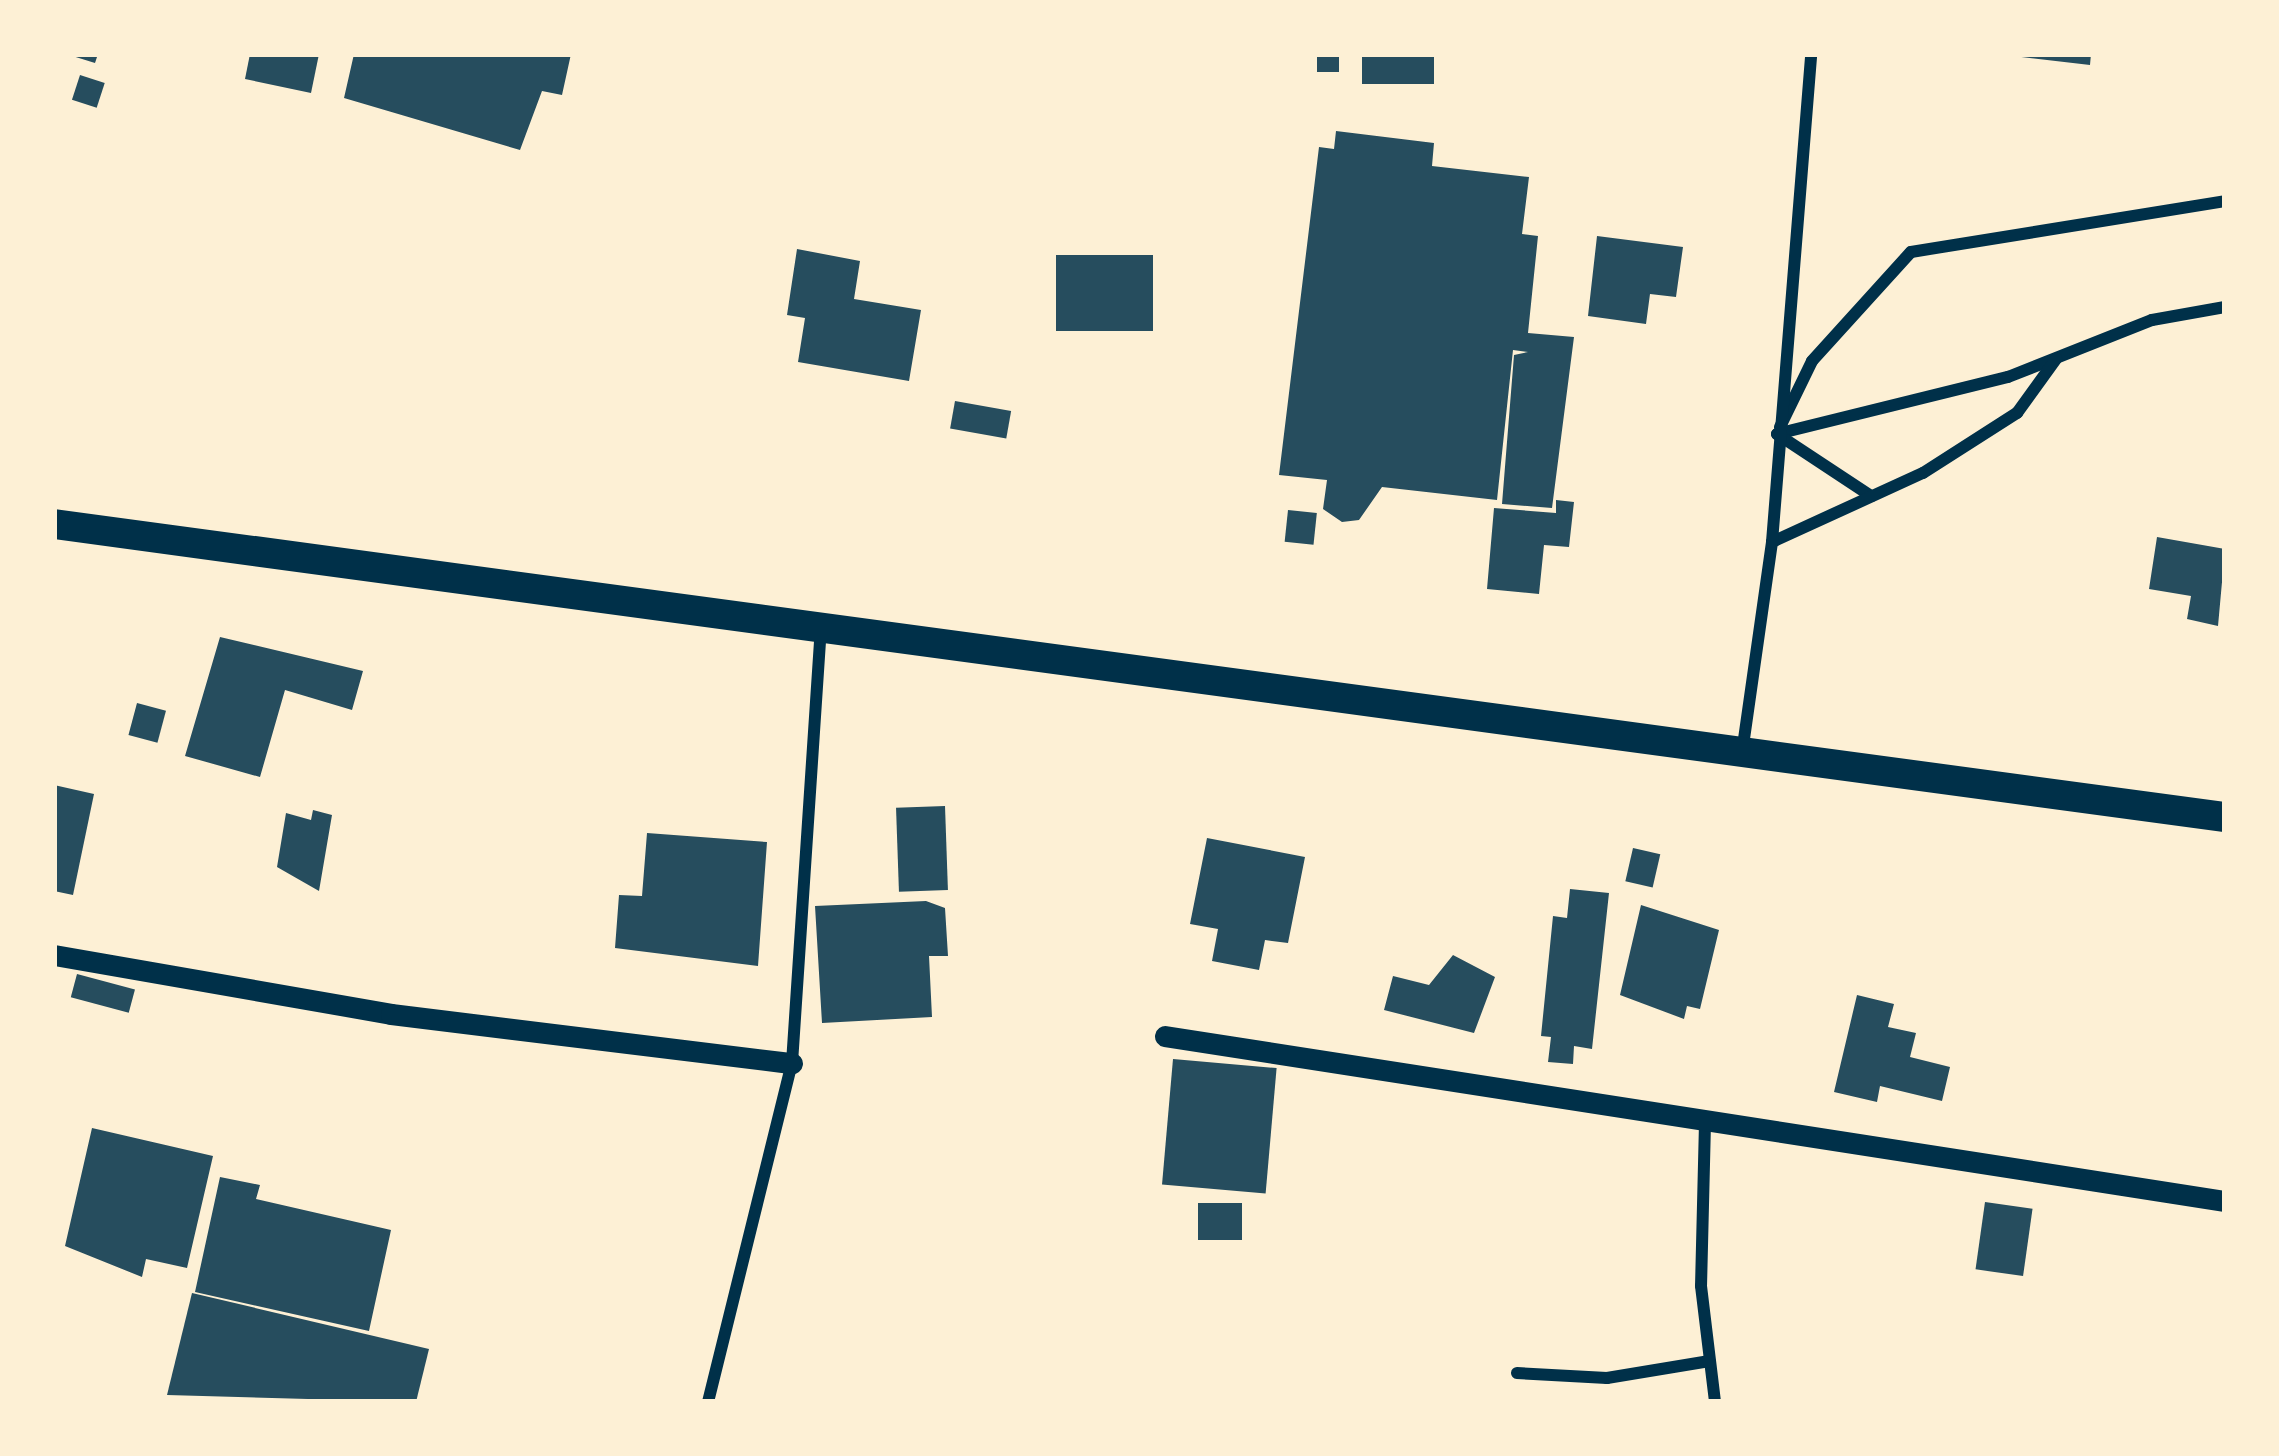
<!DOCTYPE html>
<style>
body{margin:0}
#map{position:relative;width:2279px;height:1456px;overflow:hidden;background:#fdf0d5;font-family:"Exo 2",sans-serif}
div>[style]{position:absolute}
.building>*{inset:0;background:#264d5e;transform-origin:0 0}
.minor>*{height:12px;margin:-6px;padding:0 6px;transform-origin:6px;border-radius:6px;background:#003049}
.tertiary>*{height:21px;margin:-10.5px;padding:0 10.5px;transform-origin:10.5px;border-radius:10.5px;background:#003049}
.primary>*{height:30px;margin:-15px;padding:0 15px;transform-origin:15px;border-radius:15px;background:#003049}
span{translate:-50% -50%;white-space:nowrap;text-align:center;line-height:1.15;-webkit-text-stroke:9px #fdf0d5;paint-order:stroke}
.frame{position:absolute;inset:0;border:57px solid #fdf0d5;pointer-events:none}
</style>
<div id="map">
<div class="building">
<i style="clip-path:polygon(66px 54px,98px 54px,95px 63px)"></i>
<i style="clip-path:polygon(250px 54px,319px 54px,311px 93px,245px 79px)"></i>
<i style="clip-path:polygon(354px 54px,571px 54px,562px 95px,542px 91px,520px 150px,344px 98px)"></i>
<i style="left:1317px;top:54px;width:22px;height:18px"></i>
<i style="left:1362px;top:54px;width:72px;height:30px"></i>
<i style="clip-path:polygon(1996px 54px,2091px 54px,2090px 65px)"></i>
<i style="left:80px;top:75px;width:26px;height:26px;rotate:18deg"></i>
<i style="clip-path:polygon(1336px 131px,1434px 143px,1432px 166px,1529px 177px,1522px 234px,1538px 236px,1528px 333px,1574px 337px,1552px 508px,1502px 504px,1514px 355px,1528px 352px,1513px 350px,1497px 500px,1382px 487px,1359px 520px,1342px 522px,1323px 509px,1327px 480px,1279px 475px,1319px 147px,1334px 149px)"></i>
<i style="clip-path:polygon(1597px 236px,1683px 247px,1676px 297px,1650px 294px,1646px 324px,1588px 316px)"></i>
<i style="clip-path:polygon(797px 249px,860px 261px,854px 299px,921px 310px,909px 381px,798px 362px,805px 318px,787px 315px)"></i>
<i style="left:1153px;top:255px;width:76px;height:97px;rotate:90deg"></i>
<i style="left:955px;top:401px;width:57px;height:28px;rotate:10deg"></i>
<i style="clip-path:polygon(1556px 500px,1574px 502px,1569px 547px,1544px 545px,1539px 594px,1487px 589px,1494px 508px,1556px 513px)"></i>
<i style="left:1288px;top:510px;width:29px;height:32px;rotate:6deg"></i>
<i style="clip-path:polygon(2157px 537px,2225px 549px,2218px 626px,2187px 619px,2191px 596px,2149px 589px)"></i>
<i style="clip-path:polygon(220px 637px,363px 671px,352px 710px,285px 690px,260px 777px,185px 756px)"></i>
<i style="left:137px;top:703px;width:30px;height:33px;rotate:15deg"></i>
<i style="clip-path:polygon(54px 785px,94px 794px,73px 895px,54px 891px)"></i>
<i style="left:945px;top:806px;width:84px;height:49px;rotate:88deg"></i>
<i style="clip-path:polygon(313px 810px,332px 815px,319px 891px,277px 867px,286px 813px,311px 820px)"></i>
<i style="clip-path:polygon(647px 833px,767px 842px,758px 966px,615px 948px,619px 895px,642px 896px)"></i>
<i style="clip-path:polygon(1207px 838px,1305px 857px,1288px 943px,1265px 940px,1259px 970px,1212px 961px,1218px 929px,1190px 924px)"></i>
<i style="left:1633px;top:848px;width:28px;height:34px;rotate:13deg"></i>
<i style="clip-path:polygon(1570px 889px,1609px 893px,1592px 1049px,1574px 1046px,1573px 1064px,1548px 1062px,1551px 1037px,1541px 1036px,1553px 916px,1567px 918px)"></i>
<i style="clip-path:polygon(926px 901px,945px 908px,948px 956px,929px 956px,932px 1017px,822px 1023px,815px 906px)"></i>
<i style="clip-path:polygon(1641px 905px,1719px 930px,1700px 1009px,1687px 1006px,1684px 1019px,1620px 995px)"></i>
<i style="clip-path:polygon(1453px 955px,1495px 977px,1474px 1033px,1384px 1010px,1393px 976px,1429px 985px)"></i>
<i style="left:77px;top:974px;width:60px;height:24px;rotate:15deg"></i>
<i style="clip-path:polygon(1857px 995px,1894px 1004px,1888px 1027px,1916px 1033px,1910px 1057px,1950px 1067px,1942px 1101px,1880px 1086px,1877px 1102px,1834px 1092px)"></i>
<i style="left:1173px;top:1059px;width:104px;height:126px;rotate:5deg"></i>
<i style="clip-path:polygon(92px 1128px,213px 1156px,187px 1268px,146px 1259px,142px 1277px,65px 1246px)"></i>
<i style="clip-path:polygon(220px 1177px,260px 1185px,256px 1199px,391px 1230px,369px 1331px,195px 1292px)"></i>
<i style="left:1985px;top:1202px;width:48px;height:68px;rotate:8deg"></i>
<i style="left:1198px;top:1203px;width:44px;height:37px"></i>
<i style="clip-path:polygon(192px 1293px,429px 1349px,416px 1402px,167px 1395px)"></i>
</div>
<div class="minor">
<i style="left:1780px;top:427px;width:73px;rotate:-64.1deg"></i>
<i style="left:1812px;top:361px;width:147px;rotate:-47.8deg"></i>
<i style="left:1911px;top:252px;width:318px;rotate:-9.2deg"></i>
<i style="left:1777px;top:434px;width:238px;rotate:-13.9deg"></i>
<i style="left:2008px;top:377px;width:155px;rotate:-21.6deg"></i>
<i style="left:2152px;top:320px;width:74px;rotate:-10.1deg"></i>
<i style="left:1777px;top:434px;width:113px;rotate:33.4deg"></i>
<i style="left:1772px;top:542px;width:166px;rotate:-24.6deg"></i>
<i style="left:1923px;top:473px;width:112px;rotate:-32.6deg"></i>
<i style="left:2017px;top:413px;width:67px;rotate:-54.2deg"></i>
<i style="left:1742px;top:753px;width:213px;rotate:-81.9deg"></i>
<i style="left:1772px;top:542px;width:490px;rotate:-85.4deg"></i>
<i style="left:1705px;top:1123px;width:163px;rotate:91.4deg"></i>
<i style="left:1701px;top:1286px;width:117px;rotate:83.1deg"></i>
<i style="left:1517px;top:1373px;width:90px;rotate:3.2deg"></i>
<i style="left:1607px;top:1378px;width:104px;rotate:-9.4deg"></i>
<i style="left:708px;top:1402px;width:349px;rotate:-76.1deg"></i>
<i style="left:792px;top:1063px;width:432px;rotate:-86.2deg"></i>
</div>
<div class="tertiary">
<i style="left:54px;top:955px;width:342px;rotate:9.9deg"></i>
<i style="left:391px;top:1014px;width:404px;rotate:7deg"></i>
<i style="left:1165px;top:1036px;width:1073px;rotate:8.85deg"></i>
</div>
<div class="primary">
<i style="left:54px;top:524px;width:2191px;rotate:7.69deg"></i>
</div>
<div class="frame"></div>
</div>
